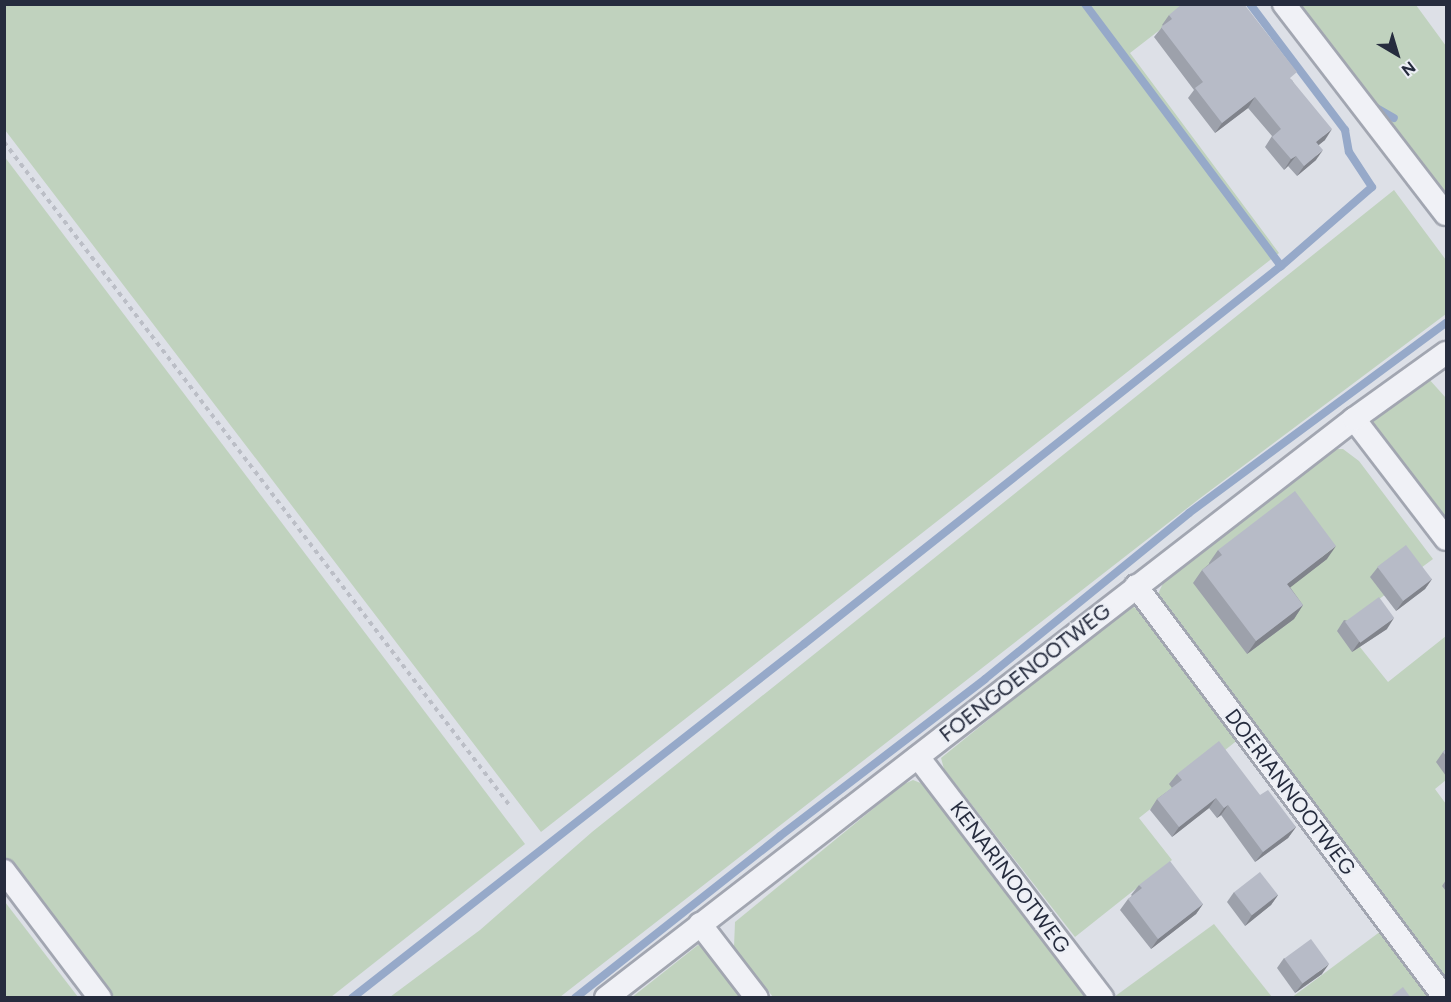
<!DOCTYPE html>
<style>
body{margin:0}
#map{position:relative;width:1451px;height:1002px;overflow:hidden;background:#dde0e7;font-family:Figtree,sans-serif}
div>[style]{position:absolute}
.green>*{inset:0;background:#c0d2be}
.stream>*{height:8px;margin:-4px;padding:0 4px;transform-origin:4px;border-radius:4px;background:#96a9c9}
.path>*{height:4px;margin-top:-2px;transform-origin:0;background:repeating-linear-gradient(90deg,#bbbec6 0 4.5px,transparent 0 9px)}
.roads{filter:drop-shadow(2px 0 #a2a6b1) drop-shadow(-2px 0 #a2a6b1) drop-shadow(0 2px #a2a6b1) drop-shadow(0 -2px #a2a6b1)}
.street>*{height:22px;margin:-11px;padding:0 11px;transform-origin:11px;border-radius:11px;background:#f0f1f6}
.wall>*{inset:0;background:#9da1ab}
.shaded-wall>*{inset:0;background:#80838b}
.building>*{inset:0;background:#b7bbc7;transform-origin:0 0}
span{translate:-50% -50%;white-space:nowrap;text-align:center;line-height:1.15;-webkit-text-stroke:4.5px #eceff5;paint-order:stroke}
.street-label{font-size:21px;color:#262c3e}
.frame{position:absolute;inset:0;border:6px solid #262c3e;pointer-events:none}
.north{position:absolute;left:1367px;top:24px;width:60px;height:60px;-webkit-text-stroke:4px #eceff5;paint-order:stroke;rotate:142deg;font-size:16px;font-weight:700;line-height:24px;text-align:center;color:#262c3e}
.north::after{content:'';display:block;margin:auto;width:21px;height:27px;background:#262c3e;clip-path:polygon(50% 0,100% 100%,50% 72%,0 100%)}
</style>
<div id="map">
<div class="green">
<i style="clip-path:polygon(5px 5px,1192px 5px,1130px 53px,1279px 253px,541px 832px,5px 130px)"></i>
<i style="clip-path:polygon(1298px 5px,1416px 5px,1446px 46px,1446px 204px)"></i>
<i style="clip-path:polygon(4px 156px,525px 844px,331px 997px,104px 997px,5px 870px)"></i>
<i style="clip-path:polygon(1394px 190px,1446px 260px,1446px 314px,1199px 499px,560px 997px,390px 997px,480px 930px,592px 832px)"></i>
<i style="clip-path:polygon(1428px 378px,1446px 398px,1446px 546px,1365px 433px,1373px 420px)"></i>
<i style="clip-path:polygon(1329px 449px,1343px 449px,1359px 461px,1433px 559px,1343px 626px,1388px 682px,1446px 636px,1446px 780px,1435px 789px,1446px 804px,1446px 984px,1165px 610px,1158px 594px,1165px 579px)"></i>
<i style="clip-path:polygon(1130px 605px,1144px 613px,1239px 739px,1139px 818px,1172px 860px,1075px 937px,944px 769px,941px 758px)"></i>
<i style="clip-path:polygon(913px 780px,923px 784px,1086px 997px,773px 997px,734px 947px,735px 922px,902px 785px)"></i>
<i style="clip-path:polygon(5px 902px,78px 997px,5px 997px)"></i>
<i style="clip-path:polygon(1214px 924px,1272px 997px,1114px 997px)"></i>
<i style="clip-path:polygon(1381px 931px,1431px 998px,1291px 998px)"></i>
<i style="clip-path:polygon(698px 945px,708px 949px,745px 998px,631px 998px)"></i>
</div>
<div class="stream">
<i style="left:1250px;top:4px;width:158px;rotate:53deg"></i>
<i style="left:1345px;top:130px;width:22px;rotate:80deg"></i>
<i style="left:1349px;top:152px;width:42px;rotate:56.7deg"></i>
<i style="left:1372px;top:187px;width:121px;rotate:139deg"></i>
<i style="left:1373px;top:106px;width:24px;rotate:30deg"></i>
<i style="left:352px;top:998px;width:574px;rotate:-38.07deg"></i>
<i style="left:804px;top:644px;width:609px;rotate:-38.4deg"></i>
<i style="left:1281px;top:266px;width:327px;rotate:-126.8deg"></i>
<i style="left:575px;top:998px;width:261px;rotate:-38.3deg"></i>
<i style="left:780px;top:836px;width:258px;rotate:-37.4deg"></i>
<i style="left:985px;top:679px;width:263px;rotate:-39.1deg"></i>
<i style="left:1189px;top:513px;width:320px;rotate:-36.5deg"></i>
</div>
<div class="path">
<i style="left:4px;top:142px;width:835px;rotate:52.69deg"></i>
</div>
<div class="roads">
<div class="street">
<i style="left:1284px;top:4px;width:265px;rotate:52.4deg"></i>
<i style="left:1354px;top:419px;width:151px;rotate:52.5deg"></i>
<i style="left:1136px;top:586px;width:515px;rotate:53.13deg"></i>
<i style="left:918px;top:757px;width:303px;rotate:52.6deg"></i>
<i style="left:4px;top:871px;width:159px;rotate:52.9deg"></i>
<i style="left:700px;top:924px;width:93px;rotate:52.4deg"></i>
<i style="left:606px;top:998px;width:946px;rotate:-37.74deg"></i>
<i style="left:1354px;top:419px;width:113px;rotate:-35.7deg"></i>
</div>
</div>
<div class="wall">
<i style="clip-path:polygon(1169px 15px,1292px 80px,1325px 140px,1318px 145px,1316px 160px,1297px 176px,1288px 166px,1284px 170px,1265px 147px,1272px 136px,1248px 108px,1215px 133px,1188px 98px,1194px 90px,1154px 37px,1163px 26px,1162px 25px)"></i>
<i style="clip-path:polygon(1218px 550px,1327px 559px,1290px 587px,1303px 605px,1294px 619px,1247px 654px,1193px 583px,1202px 570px,1209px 564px,1209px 563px)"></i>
<i style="clip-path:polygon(1378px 567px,1432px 579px,1425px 589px,1396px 611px,1370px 577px)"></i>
<i style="clip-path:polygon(1344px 620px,1387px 629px,1352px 652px,1337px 631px)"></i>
<i style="clip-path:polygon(1446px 749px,1446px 776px,1436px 762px,1443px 752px)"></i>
<i style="clip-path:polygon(1177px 774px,1260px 795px,1296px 827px,1288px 838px,1255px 862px,1221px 815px,1217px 818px,1209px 808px,1172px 837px,1150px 810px,1157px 799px,1172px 788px,1169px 784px)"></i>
<i style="clip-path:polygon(1446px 880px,1446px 891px,1442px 886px)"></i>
<i style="clip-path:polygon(1139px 885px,1203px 904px,1196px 914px,1151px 949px,1120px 910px,1128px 899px,1132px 896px,1131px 895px)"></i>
<i style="clip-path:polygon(1234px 892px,1278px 895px,1271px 905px,1245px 926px,1227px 902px)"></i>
<i style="clip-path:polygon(1284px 958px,1322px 974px,1295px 993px,1277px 968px)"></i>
</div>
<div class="shaded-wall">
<i style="clip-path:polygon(1255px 97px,1248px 108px,1215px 133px,1222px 123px)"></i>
<i style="clip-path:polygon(1332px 129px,1325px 140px,1309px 153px,1316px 142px)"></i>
<i style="clip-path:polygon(1323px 150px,1316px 160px,1297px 176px,1304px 166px)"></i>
<i style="clip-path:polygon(1296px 156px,1288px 166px,1284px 170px,1291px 159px)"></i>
<i style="clip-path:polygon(1336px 546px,1327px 559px,1278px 597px,1287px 584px)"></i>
<i style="clip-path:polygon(1432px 579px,1425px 589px,1396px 611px,1404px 600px)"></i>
<i style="clip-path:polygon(1303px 605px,1294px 619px,1247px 654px,1256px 641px)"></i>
<i style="clip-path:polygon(1394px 618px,1387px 629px,1352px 652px,1359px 642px)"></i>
<i style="clip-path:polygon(1216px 798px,1209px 808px,1172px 837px,1179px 827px)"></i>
<i style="clip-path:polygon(1228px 805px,1221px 815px,1217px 818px,1224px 808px)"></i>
<i style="clip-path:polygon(1296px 827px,1288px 838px,1255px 862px,1263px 852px)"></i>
<i style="clip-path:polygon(1278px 895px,1271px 905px,1245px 926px,1252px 915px)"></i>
<i style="clip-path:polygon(1203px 904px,1196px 914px,1151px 949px,1158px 939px)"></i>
<i style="clip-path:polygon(1329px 964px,1322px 974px,1295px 993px,1303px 983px)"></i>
</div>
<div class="building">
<i style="clip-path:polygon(1182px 4px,1244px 4px,1297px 72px,1290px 78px,1332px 129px,1316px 142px,1323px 150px,1304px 166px,1296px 156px,1291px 159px,1272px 137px,1281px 129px,1255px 97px,1222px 123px,1195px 88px,1203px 82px,1161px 27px,1172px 19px,1169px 15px)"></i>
<i style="clip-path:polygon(1295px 491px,1336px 546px,1287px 584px,1303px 605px,1256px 641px,1202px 570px,1222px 555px,1218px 550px)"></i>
<i style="left:1406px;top:545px;width:43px;height:36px;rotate:53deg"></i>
<i style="left:1379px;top:597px;width:26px;height:42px;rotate:54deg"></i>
<i style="clip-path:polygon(1219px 741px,1260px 795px,1268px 790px,1296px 827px,1263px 852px,1228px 805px,1224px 808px,1216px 798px,1179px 827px,1157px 799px,1182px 780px,1177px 774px)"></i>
<i style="clip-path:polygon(1446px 749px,1446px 756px,1443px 752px)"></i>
<i style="clip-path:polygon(1170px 861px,1203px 904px,1158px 939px,1128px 899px,1142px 888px,1139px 885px)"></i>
<i style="left:1260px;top:872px;width:29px;height:33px;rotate:52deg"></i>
<i style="left:1311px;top:939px;width:31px;height:33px;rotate:54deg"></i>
<i style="clip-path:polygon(1403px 987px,1411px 998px,1389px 998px)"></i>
</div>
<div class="street-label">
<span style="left:1025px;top:673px;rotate:-38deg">FOENGOENOOTWEG</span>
<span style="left:1290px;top:792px;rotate:53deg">DOERIANNOOTWEG</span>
<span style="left:1010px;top:877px;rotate:53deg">KENARINOOTWEG</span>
</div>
<div class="frame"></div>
<div class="north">N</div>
</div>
